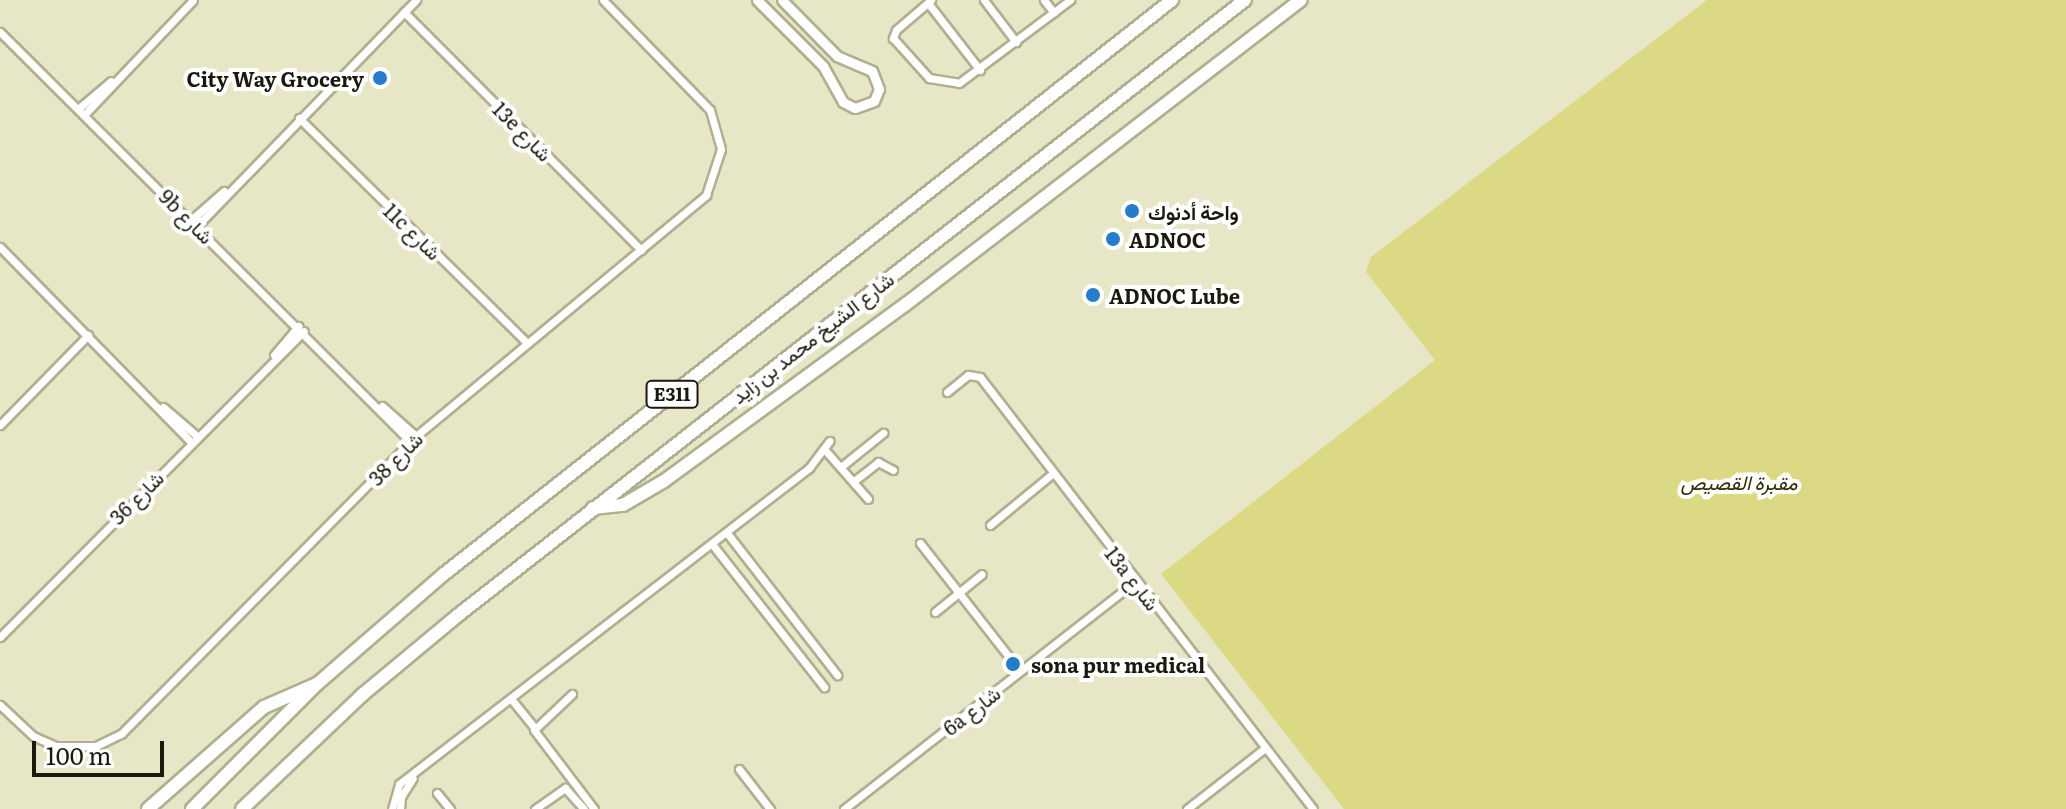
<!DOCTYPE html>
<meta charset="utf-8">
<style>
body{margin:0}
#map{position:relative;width:2066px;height:809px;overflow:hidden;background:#e7e7c7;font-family:Literata,Vazirmatn,serif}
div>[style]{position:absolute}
.green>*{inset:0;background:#dbd983}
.roads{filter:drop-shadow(2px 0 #b0b091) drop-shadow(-2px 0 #b0b091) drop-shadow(0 2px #b0b091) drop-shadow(0 -2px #b0b091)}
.minor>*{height:7px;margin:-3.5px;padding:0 3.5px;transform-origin:3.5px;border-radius:3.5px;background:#fff}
.tertiary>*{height:9px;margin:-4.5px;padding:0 4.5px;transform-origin:4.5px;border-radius:4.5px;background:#fff}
.motorway>*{height:12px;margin:-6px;padding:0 6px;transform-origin:6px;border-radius:6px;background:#fff}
.dots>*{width:22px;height:22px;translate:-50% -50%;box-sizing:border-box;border:4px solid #fff;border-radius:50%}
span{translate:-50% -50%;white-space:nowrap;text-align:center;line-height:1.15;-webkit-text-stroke:8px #fff;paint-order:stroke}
.shield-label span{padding:2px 6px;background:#fff;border:2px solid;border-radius:6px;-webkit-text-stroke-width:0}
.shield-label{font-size:18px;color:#19190d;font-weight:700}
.poi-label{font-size:20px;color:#19190d;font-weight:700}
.right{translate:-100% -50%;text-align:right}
.left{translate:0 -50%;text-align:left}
.street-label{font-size:20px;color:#19190d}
.park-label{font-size:20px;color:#2f2e03;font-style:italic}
.scale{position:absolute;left:32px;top:741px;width:132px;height:36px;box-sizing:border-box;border:4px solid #19190d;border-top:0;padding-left:10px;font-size:24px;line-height:28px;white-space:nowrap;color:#19190d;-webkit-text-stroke:6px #fff;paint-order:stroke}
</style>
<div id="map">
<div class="green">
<i style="clip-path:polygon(1707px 0,2066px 0,2066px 809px,1344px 809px,1161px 574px,1435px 360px,1366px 272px,1371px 257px)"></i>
</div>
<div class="roads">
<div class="minor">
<i style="left:931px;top:0;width:46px;rotate:139.4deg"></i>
<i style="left:896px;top:30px;width:9px;rotate:111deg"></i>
<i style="left:893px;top:38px;width:54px;rotate:48deg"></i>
<i style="left:929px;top:78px;width:30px;rotate:9deg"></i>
<i style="left:959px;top:83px;width:139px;rotate:-36.8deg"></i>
<i style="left:984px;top:0;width:53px;rotate:52.7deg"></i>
<i style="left:1044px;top:0;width:16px;rotate:52deg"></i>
<i style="left:928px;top:3px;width:85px;rotate:52.2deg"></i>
<i style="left:404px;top:12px;width:336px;rotate:45.1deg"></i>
<i style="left:0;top:32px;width:579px;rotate:44.93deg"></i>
<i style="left:78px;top:109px;width:43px;rotate:-40.3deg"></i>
<i style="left:84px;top:115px;width:158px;rotate:-46.5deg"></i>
<i style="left:299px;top:118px;width:320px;rotate:44.6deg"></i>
<i style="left:191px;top:220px;width:44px;rotate:-41.3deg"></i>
<i style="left:197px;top:226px;width:315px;rotate:-45.9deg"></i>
<i style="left:0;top:247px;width:273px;rotate:45.6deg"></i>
<i style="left:274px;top:355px;width:38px;rotate:-50deg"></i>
<i style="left:947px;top:392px;width:27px;rotate:-39deg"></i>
<i style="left:968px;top:375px;width:12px;rotate:9deg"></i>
<i style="left:980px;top:377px;width:545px;rotate:52.37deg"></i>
<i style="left:382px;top:406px;width:45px;rotate:41.4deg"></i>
<i style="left:163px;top:407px;width:45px;rotate:40.5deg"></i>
<i style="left:0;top:425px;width:126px;rotate:-45.6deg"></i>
<i style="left:825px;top:450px;width:65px;rotate:48.7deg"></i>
<i style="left:842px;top:466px;width:53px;rotate:-38.8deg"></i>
<i style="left:854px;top:481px;width:31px;rotate:-38deg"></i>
<i style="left:878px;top:462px;width:17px;rotate:28deg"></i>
<i style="left:990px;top:525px;width:82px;rotate:-39.5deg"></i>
<i style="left:727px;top:533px;width:180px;rotate:52.2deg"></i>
<i style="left:920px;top:543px;width:162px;rotate:52deg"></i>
<i style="left:712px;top:544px;width:182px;rotate:51.9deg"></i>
<i style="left:935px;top:612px;width:60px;rotate:-39deg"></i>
<i style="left:0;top:637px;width:431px;rotate:-45.2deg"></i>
<i style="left:572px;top:694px;width:52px;rotate:136.5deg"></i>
<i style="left:534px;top:730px;width:99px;rotate:52.8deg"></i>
<i style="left:512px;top:700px;width:35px;rotate:51deg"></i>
<i style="left:0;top:705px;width:45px;rotate:43.2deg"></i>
<i style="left:33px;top:736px;width:24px;rotate:24deg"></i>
<i style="left:55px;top:746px;width:41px"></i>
<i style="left:96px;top:746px;width:28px;rotate:-26deg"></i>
<i style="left:121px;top:734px;width:419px;rotate:-45.3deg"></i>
<i style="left:416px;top:436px;width:377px;rotate:-39.7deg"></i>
<i style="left:706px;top:195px;width:48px;rotate:-71.9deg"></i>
<i style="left:721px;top:149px;width:41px;rotate:-105.8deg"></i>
<i style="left:710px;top:110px;width:153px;rotate:-134.2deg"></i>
<i style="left:739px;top:769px;width:51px;rotate:52.2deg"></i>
<i style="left:437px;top:793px;width:21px;rotate:51deg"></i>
<i style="left:392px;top:809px;width:26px;rotate:-74deg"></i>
<i style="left:399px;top:784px;width:518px;rotate:-37.62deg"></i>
<i style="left:809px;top:468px;width:34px;rotate:-53deg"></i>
<i style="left:400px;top:809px;width:12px;rotate:-85deg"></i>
<i style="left:401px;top:797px;width:22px;rotate:-58deg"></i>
<i style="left:535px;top:809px;width:37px;rotate:-35deg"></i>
<i style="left:565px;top:788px;width:28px;rotate:48deg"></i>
<i style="left:844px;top:809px;width:369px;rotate:-38deg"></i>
<i style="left:1187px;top:809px;width:99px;rotate:-38deg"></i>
</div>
<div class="tertiary">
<i style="left:757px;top:0;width:93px;rotate:45deg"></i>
<i style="left:823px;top:66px;width:41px;rotate:60.9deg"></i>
<i style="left:843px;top:102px;width:13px;rotate:27deg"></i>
<i style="left:855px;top:108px;width:20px;rotate:-20deg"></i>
<i style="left:874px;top:101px;width:13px;rotate:-67deg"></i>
<i style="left:879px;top:89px;width:19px;rotate:-111deg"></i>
<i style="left:872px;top:71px;width:38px;rotate:-157deg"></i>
<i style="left:837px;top:56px;width:78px;rotate:-134.5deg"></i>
</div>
<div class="motorway">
<i style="left:593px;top:508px;width:30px;rotate:-6deg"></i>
<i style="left:623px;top:505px;width:48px;rotate:-30.3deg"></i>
<i style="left:664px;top:481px;width:300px;rotate:-36.2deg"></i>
<i style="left:906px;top:304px;width:498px;rotate:-37.6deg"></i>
<i style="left:148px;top:809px;width:154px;rotate:-41.3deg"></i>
<i style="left:264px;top:707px;width:55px;rotate:-23.7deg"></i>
<i style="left:192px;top:809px;width:177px;rotate:-45deg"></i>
<i style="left:317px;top:684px;width:168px;rotate:-40.9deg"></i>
<i style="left:444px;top:574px;width:927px;rotate:-38.25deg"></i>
<i style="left:242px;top:809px;width:166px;rotate:-43.5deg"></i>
<i style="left:362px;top:695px;width:124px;rotate:-39.7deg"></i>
<i style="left:457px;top:616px;width:1000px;rotate:-38.02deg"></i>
</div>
</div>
<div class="dots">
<i style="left:380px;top:78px;background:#247cca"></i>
<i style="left:1132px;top:211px;background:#247cca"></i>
<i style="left:1113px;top:239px;background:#247cca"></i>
<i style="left:1093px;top:295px;background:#247cca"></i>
<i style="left:1013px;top:664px;background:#247cca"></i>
</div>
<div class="shield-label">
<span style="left:672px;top:394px">E311</span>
</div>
<div class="poi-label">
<span class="right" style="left:364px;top:78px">City Way Grocery</span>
<span class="left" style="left:1148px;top:211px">واحة أدنوك</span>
<span class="left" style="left:1129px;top:239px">ADNOC</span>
<span class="left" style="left:1109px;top:295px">ADNOC Lube</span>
<span class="left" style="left:1031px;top:664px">sona pur medical</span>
</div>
<div class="street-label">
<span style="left:523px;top:131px;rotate:45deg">13e شارع</span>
<span style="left:187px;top:216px;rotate:45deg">9b شارع</span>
<span style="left:413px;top:231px;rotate:44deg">11c شارع</span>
<span style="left:812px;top:337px;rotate:-38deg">شارع الشيخ محمد بن زايد</span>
<span style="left:395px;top:458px;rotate:-45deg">شارع 38</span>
<span style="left:136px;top:497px;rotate:-45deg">شارع 36</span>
<span style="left:1133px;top:578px;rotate:52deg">13a شارع</span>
<span style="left:971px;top:710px;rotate:-38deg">6a شارع</span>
</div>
<div class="park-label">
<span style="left:1739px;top:481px">مقبرة القصيص</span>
</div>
<div class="scale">100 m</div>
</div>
